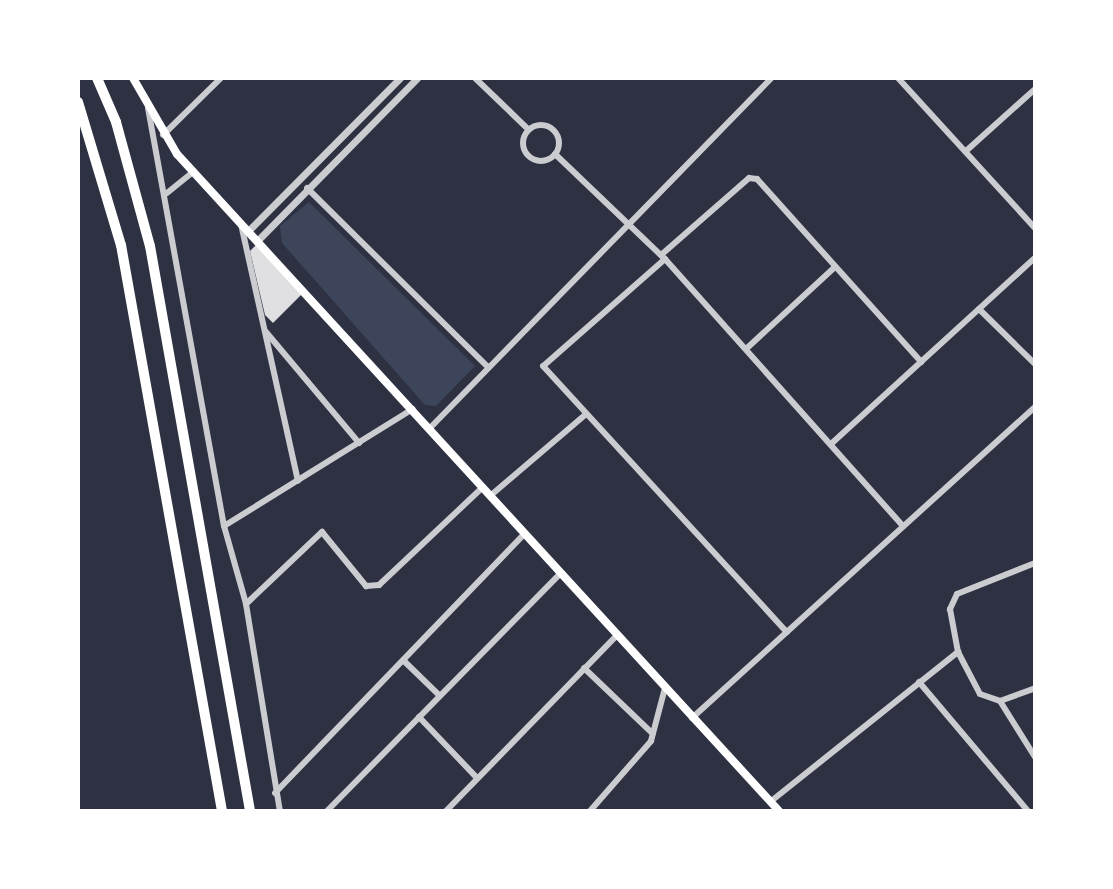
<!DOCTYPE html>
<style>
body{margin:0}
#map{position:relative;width:1113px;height:889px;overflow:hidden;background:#2d3142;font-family:"Exo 2",sans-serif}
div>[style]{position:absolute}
.green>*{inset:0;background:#3c4559}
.building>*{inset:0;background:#e0e0e3}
.minor>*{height:6px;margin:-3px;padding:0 3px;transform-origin:3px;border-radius:3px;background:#caccd0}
.minor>.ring{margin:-3px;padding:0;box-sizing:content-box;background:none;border:6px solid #caccd0;border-radius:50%}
.tertiary>*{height:7px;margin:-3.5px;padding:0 3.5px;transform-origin:3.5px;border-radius:3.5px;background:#caccd0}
.secondary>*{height:8px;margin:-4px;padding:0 4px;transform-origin:4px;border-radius:4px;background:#fff}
.motorway>*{height:10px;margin:-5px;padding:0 5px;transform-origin:5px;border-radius:5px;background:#fff}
span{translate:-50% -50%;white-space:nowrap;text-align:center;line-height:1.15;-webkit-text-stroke:8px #fff;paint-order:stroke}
.frame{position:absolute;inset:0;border:80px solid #fff;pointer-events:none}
</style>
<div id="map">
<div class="green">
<i style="clip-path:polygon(309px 202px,475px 366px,436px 406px,425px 405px,282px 243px,280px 226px)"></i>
</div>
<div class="building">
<i style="clip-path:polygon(256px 245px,303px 293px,273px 323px,265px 315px,250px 251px)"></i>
</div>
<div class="minor">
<i style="left:475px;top:78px;width:74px;rotate:43.9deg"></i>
<i style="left:898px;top:78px;width:203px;rotate:47.6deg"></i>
<i style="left:148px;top:108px;width:425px;rotate:79.7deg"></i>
<i style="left:224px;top:526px;width:81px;rotate:74.2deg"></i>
<i style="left:246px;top:604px;width:210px;rotate:80.7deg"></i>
<i class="ring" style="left:523px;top:125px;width:30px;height:30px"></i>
<i style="left:163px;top:135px;width:81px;rotate:-44.5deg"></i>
<i style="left:966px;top:151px;width:93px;rotate:-41.9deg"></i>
<i style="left:555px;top:154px;width:152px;rotate:43.7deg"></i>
<i style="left:665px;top:259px;width:358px;rotate:48.3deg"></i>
<i style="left:307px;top:188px;width:255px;rotate:44.7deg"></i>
<i style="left:167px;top:193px;width:33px;rotate:-39deg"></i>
<i style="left:241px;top:224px;width:263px;rotate:77.5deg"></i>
<i style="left:661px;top:255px;width:117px;rotate:-41.2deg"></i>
<i style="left:749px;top:178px;width:8px;rotate:7deg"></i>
<i style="left:757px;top:179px;width:246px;rotate:48.1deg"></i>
<i style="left:665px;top:259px;width:162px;rotate:138.7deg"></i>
<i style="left:543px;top:366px;width:361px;rotate:47.5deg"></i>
<i style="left:979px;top:309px;width:78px;rotate:44.5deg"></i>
<i style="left:266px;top:332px;width:145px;rotate:50deg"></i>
<i style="left:746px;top:349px;width:121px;rotate:-42.7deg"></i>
<i style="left:430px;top:428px;width:489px;rotate:-45.7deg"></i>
<i style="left:831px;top:444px;width:276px;rotate:-42.4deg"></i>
<i style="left:490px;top:496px;width:126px;rotate:-40.5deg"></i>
<i style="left:224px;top:526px;width:222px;rotate:-31.8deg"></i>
<i style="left:1035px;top:563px;width:84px;rotate:158.3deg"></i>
<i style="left:957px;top:594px;width:17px;rotate:115deg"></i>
<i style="left:950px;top:609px;width:44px;rotate:79.5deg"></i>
<i style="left:958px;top:652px;width:47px;rotate:62.4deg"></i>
<i style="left:980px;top:694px;width:21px;rotate:19deg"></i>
<i style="left:1000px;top:701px;width:37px;rotate:-20deg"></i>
<i style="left:246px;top:604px;width:105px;rotate:-43.5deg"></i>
<i style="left:322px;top:532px;width:70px;rotate:50.8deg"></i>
<i style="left:366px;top:586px;width:13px;rotate:-4deg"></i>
<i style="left:379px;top:585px;width:141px;rotate:-43.3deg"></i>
<i style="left:404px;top:661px;width:49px;rotate:44.2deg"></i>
<i style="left:584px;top:668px;width:95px;rotate:43.7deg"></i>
<i style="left:919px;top:682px;width:169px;rotate:49.8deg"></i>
<i style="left:1000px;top:701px;width:66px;rotate:58deg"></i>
<i style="left:419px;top:717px;width:84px;rotate:46.4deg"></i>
<i style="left:692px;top:718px;width:463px;rotate:-42.2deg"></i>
<i style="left:275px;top:793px;width:359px;rotate:-46.1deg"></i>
<i style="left:770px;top:802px;width:241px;rotate:-38.6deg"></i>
<i style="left:327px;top:811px;width:332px;rotate:-45.5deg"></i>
<i style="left:446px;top:811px;width:245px;rotate:-45.8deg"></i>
<i style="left:590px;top:811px;width:93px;rotate:-48.9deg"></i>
<i style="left:651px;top:741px;width:55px;rotate:-75.2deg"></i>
</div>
<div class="tertiary">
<i style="left:248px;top:231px;width:216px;rotate:-45.2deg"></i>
<i style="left:258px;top:240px;width:227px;rotate:-45.5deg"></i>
</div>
<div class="secondary">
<i style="left:133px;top:78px;width:88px;rotate:59.9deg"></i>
<i style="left:177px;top:154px;width:891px;rotate:47.5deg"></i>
</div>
<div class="motorway">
<i style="left:97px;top:78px;width:48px;rotate:66.6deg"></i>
<i style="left:116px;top:122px;width:129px;rotate:74.7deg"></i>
<i style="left:150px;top:246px;width:574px;rotate:79.96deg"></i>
<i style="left:78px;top:102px;width:149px;rotate:73.3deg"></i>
<i style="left:121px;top:245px;width:575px;rotate:79.88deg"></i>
</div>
<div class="frame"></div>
</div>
